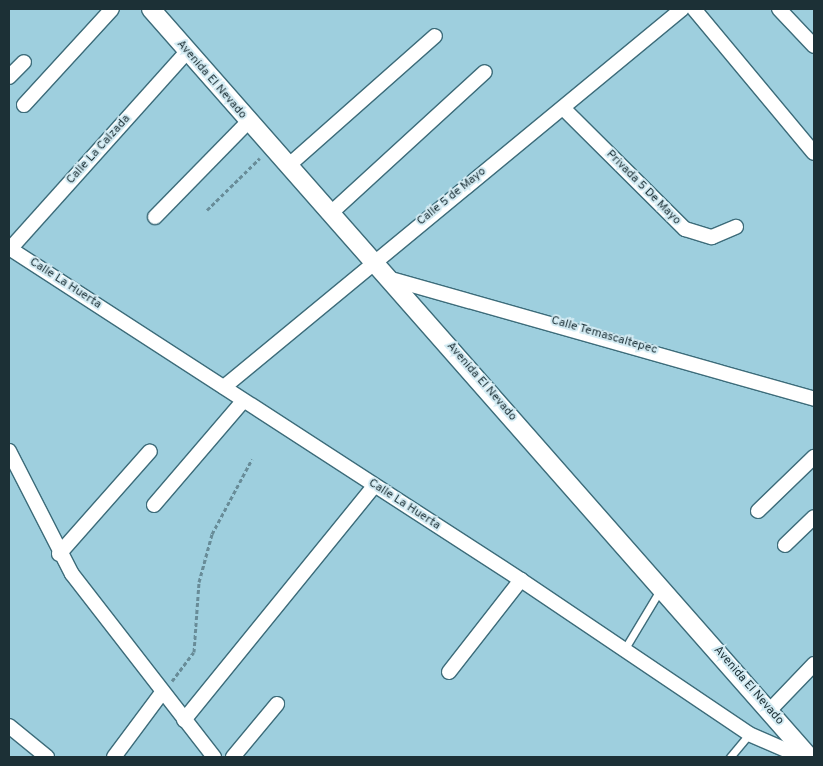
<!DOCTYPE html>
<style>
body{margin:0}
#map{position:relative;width:823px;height:766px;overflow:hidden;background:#9ecfde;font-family:Overpass,sans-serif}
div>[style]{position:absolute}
.path>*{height:3px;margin-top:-1.5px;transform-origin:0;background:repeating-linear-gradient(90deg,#688c98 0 4px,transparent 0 6.5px)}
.roads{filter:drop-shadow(1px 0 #3d6c7a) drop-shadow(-1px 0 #3d6c7a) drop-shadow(0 1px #3d6c7a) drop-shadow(0 -1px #3d6c7a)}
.service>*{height:7px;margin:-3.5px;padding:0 3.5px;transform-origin:3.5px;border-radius:3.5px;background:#fff}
.minor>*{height:14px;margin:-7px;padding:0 7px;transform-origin:7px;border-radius:7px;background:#fff}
.tertiary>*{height:18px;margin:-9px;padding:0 9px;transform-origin:9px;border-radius:9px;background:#fff}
span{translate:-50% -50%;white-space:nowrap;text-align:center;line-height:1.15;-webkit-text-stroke:4px #d3ebf3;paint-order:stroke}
.street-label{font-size:12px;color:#1c3036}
.frame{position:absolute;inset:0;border:10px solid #1c3036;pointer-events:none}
</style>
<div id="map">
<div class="path">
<i style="left:207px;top:210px;width:74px;rotate:-44.5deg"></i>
<i style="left:172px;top:681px;width:36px;rotate:-53deg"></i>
<i style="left:194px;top:652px;width:70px;rotate:-85.9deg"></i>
<i style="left:199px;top:582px;width:50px;rotate:-74.8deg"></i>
<i style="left:212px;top:534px;width:85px;rotate:-61.9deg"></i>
</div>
<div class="roads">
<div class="service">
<i style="left:624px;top:650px;width:70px;rotate:-59deg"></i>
<i style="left:730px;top:757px;width:30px;rotate:-50deg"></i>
</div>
<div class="minor">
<i style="left:694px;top:9px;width:187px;rotate:50.2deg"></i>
<i style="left:779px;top:9px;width:51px;rotate:46.6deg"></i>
<i style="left:9px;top:77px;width:21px;rotate:-45deg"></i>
<i style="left:24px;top:105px;width:130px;rotate:-47.5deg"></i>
<i style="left:563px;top:108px;width:172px;rotate:44.8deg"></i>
<i style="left:685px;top:229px;width:28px;rotate:17deg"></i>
<i style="left:712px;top:237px;width:26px;rotate:-23deg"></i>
<i style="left:288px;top:166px;width:196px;rotate:-41.5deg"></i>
<i style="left:332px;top:212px;width:207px;rotate:-42.5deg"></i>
<i style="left:155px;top:217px;width:133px;rotate:-45.6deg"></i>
<i style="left:9px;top:248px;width:610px;rotate:32.96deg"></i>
<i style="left:521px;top:580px;width:275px;rotate:34deg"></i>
<i style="left:749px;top:734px;width:58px;rotate:23.5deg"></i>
<i style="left:10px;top:249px;width:265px;rotate:-48.1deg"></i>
<i style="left:391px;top:279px;width:440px;rotate:15.8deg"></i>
<i style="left:224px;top:387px;width:594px;rotate:-39.53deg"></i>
<i style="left:9px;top:451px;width:138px;rotate:62.9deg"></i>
<i style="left:72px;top:574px;width:232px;rotate:52.2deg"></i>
<i style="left:154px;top:505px;width:137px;rotate:-49.4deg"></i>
<i style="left:758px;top:511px;width:78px;rotate:-44deg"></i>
<i style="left:785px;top:545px;width:40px;rotate:-44deg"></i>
<i style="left:59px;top:554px;width:137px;rotate:-48.5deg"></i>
<i style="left:449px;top:672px;width:117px;rotate:-52deg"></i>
<i style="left:769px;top:711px;width:65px;rotate:-46.2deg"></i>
<i style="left:184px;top:720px;width:301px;rotate:-50.9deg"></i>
<i style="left:9px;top:726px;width:49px;rotate:39.2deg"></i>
<i style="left:114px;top:757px;width:79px;rotate:-53.3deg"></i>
<i style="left:233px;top:757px;width:69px;rotate:-50.3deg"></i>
</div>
<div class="tertiary">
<i style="left:151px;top:9px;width:996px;rotate:48.66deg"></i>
</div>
</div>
<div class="street-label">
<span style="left:211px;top:80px;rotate:49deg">Avenida El Nevado</span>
<span style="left:99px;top:150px;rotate:-48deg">Calle La Calzada</span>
<span style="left:643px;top:188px;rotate:45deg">Privada 5 De Mayo</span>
<span style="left:452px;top:197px;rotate:-39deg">Calle 5 de Mayo</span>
<span style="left:65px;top:284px;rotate:33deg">Calle La Huerta</span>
<span style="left:604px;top:336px;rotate:16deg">Calle Temascaltepec</span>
<span style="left:481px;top:382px;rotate:49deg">Avenida El Nevado</span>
<span style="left:404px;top:505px;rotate:33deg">Calle La Huerta</span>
<span style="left:748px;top:686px;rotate:49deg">Avenida El Nevado</span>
</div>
<div class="frame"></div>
</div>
